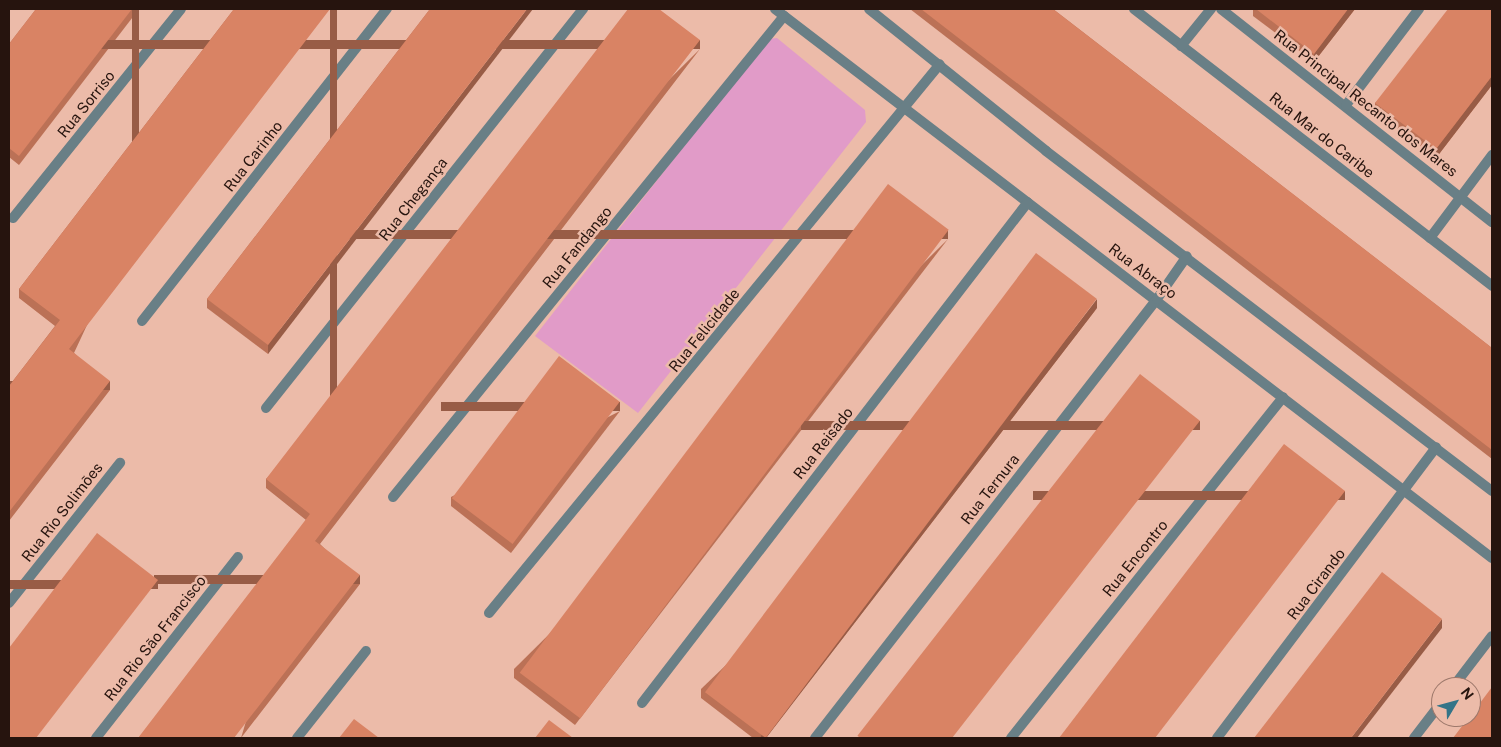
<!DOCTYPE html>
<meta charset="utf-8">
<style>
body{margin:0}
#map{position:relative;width:1501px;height:747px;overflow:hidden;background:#ecbba9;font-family:"Public Sans",sans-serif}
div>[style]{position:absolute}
.green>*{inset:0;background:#e19bc8}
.minor>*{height:10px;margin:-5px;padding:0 5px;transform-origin:5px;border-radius:5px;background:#697f86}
.wall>*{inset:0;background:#bb7156}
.shaded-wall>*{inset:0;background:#985c46;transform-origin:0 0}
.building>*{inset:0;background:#d98364;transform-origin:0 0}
span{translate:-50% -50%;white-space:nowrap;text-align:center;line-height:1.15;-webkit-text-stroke:5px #ecbba9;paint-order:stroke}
.street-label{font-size:15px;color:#26140e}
.frame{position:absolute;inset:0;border:10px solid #26140e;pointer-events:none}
.north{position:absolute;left:1431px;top:677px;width:50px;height:50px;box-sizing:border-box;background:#ecbba9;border:1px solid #9d786b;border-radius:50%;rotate:53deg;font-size:14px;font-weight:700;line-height:20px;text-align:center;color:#26140e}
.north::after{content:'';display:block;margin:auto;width:18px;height:22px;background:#347488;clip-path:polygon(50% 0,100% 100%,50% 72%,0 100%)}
</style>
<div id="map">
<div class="green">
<i style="clip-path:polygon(777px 38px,865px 110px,866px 122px,638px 413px,535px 336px,768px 39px)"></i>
</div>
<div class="minor">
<i style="left:775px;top:9px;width:903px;rotate:37.44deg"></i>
<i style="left:869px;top:9px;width:227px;rotate:38.7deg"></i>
<i style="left:1046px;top:151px;width:561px;rotate:37.32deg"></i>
<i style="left:1134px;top:9px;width:453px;rotate:37.7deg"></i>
<i style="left:1221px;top:9px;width:345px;rotate:38.2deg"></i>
<i style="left:1181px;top:46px;width:48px;rotate:-51deg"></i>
<i style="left:1346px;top:105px;width:121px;rotate:-52.8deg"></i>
<i style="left:13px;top:218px;width:268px;rotate:-51.2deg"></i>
<i style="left:1430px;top:238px;width:104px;rotate:-53.2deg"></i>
<i style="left:142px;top:321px;width:397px;rotate:-51.9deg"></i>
<i style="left:266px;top:408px;width:510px;rotate:-51.53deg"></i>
<i style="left:393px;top:497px;width:620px;rotate:-50.89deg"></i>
<i style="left:9px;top:603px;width:179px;rotate:-51.6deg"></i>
<i style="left:489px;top:613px;width:710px;rotate:-50.6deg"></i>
<i style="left:1453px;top:687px;width:64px;rotate:-52.6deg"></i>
<i style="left:642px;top:703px;width:632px;rotate:-52.39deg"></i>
<i style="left:96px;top:738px;width:230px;rotate:-51.9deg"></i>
<i style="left:297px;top:738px;width:111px;rotate:-51.6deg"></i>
<i style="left:815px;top:738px;width:556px;rotate:-52.08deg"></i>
<i style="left:1157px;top:299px;width:52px;rotate:-55.1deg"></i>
<i style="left:1011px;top:738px;width:436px;rotate:-51.4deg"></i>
<i style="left:1217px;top:738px;width:364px;rotate:-53deg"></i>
<i style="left:1414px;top:738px;width:44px;rotate:-52.4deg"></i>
</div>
<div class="wall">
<i style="clip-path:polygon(36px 9px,139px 9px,19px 165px,9px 157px,9px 44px)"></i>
<i style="clip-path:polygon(234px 9px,74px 353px,110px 390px,9px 521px,9px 386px,55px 326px,19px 298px,19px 289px)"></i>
<i style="clip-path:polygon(430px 9px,268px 354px,207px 308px,207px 299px)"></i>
<i style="clip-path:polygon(910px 9px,1053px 9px,1492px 348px,1492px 459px)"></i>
<i style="clip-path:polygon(1253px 9px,1355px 9px,1314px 62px,1253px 16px)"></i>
<i style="clip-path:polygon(1492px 9px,1492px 85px,1436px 158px,1375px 112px,1375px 103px)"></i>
<i style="clip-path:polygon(700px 49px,320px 544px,360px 584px,241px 738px,306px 520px,266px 488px,266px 479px)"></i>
<i style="clip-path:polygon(948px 239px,575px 725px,514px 678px,514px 669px)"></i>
<i style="clip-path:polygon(1097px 308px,766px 738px,753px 738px,701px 698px,701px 689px)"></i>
<i style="clip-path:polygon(620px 411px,511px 553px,451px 506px,451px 497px)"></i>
</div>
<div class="shaded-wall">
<i style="left:132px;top:9px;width:7px;height:185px"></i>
<i style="left:330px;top:9px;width:7px;height:429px"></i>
<i style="clip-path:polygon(527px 9px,533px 9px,268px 354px,268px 345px)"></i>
<i style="clip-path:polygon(1348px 9px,1355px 9px,1314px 62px,1314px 54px)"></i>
<i style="left:700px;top:40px;width:9px;height:632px;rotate:90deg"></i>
<i style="clip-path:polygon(1492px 76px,1492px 85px,1436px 158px,1436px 149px)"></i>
<i style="left:948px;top:230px;width:9px;height:613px;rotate:90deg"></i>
<i style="clip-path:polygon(1097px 299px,1097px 308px,766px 738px,761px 738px,761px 736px)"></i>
<i style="left:110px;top:381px;width:9px;height:165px;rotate:90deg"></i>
<i style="left:620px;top:402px;width:9px;height:179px;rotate:90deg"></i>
<i style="left:1200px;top:421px;width:9px;height:399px;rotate:90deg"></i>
<i style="left:1345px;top:491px;width:9px;height:312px;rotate:90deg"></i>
<i style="left:360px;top:575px;width:9px;height:206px;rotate:90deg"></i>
<i style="left:158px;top:580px;width:9px;height:200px;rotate:90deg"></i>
<i style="clip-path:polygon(1442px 619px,1442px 628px,1357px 738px,1351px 738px)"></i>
</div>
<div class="building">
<i style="clip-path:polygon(36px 9px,132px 9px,19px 156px,9px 148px,9px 44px)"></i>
<i style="clip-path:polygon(234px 9px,330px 9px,69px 349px,110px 381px,9px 512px,9px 386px,60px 320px,19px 289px)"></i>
<i style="clip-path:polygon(430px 9px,527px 9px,268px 345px,207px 299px)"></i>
<i style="clip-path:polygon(628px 9px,659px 9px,700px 40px,315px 541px,360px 575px,234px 738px,138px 738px,310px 514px,266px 479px)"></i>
<i style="clip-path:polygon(921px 9px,1053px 9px,1464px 326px,1492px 348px,1492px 450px)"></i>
<i style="clip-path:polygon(1256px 9px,1348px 9px,1314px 54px)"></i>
<i style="clip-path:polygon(1448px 9px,1492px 9px,1492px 76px,1436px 149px,1375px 103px)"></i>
<i style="left:888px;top:184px;width:76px;height:612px;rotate:37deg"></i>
<i style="left:1036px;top:253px;width:76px;height:550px;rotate:37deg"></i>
<i style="left:559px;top:356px;width:76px;height:178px;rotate:37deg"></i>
<i style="left:1140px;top:374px;width:76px;height:459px;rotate:38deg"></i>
<i style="clip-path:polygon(1284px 444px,1345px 491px,1155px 738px,1059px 738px)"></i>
<i style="clip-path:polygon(97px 533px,158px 580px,36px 738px,9px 738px,9px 648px)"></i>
<i style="clip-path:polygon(1382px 572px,1442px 619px,1351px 738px,1254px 738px)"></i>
<i style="clip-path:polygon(1492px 687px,1492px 738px,1453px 738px,1469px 717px,1471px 717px,1471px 715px)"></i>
<i style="clip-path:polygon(354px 719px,379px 738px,339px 738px)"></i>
<i style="clip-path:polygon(549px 720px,573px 738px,535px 738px)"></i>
</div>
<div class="street-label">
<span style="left:1366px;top:103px;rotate:38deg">Rua Principal Recanto dos Mares</span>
<span style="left:86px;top:104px;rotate:-51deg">Rua Sorriso</span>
<span style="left:1322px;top:135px;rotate:38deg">Rua Mar do Caribe</span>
<span style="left:253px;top:156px;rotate:-52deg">Rua Carinho</span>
<span style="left:413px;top:199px;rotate:-52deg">Rua Chegança</span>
<span style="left:577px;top:247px;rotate:-51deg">Rua Fandango</span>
<span style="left:1143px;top:271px;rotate:37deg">Rua Abraço</span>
<span style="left:704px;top:330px;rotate:-51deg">Rua Felicidade</span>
<span style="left:823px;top:443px;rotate:-52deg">Rua Reisado</span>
<span style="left:990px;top:489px;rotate:-52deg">Rua Ternura</span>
<span style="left:62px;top:512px;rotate:-52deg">Rua Rio Solimões</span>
<span style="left:1135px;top:558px;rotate:-51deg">Rua Encontro</span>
<span style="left:1316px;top:584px;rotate:-53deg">Rua Cirando</span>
<span style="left:155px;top:638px;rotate:-52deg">Rua Rio São Francisco</span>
</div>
<div class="frame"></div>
<div class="north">N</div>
</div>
